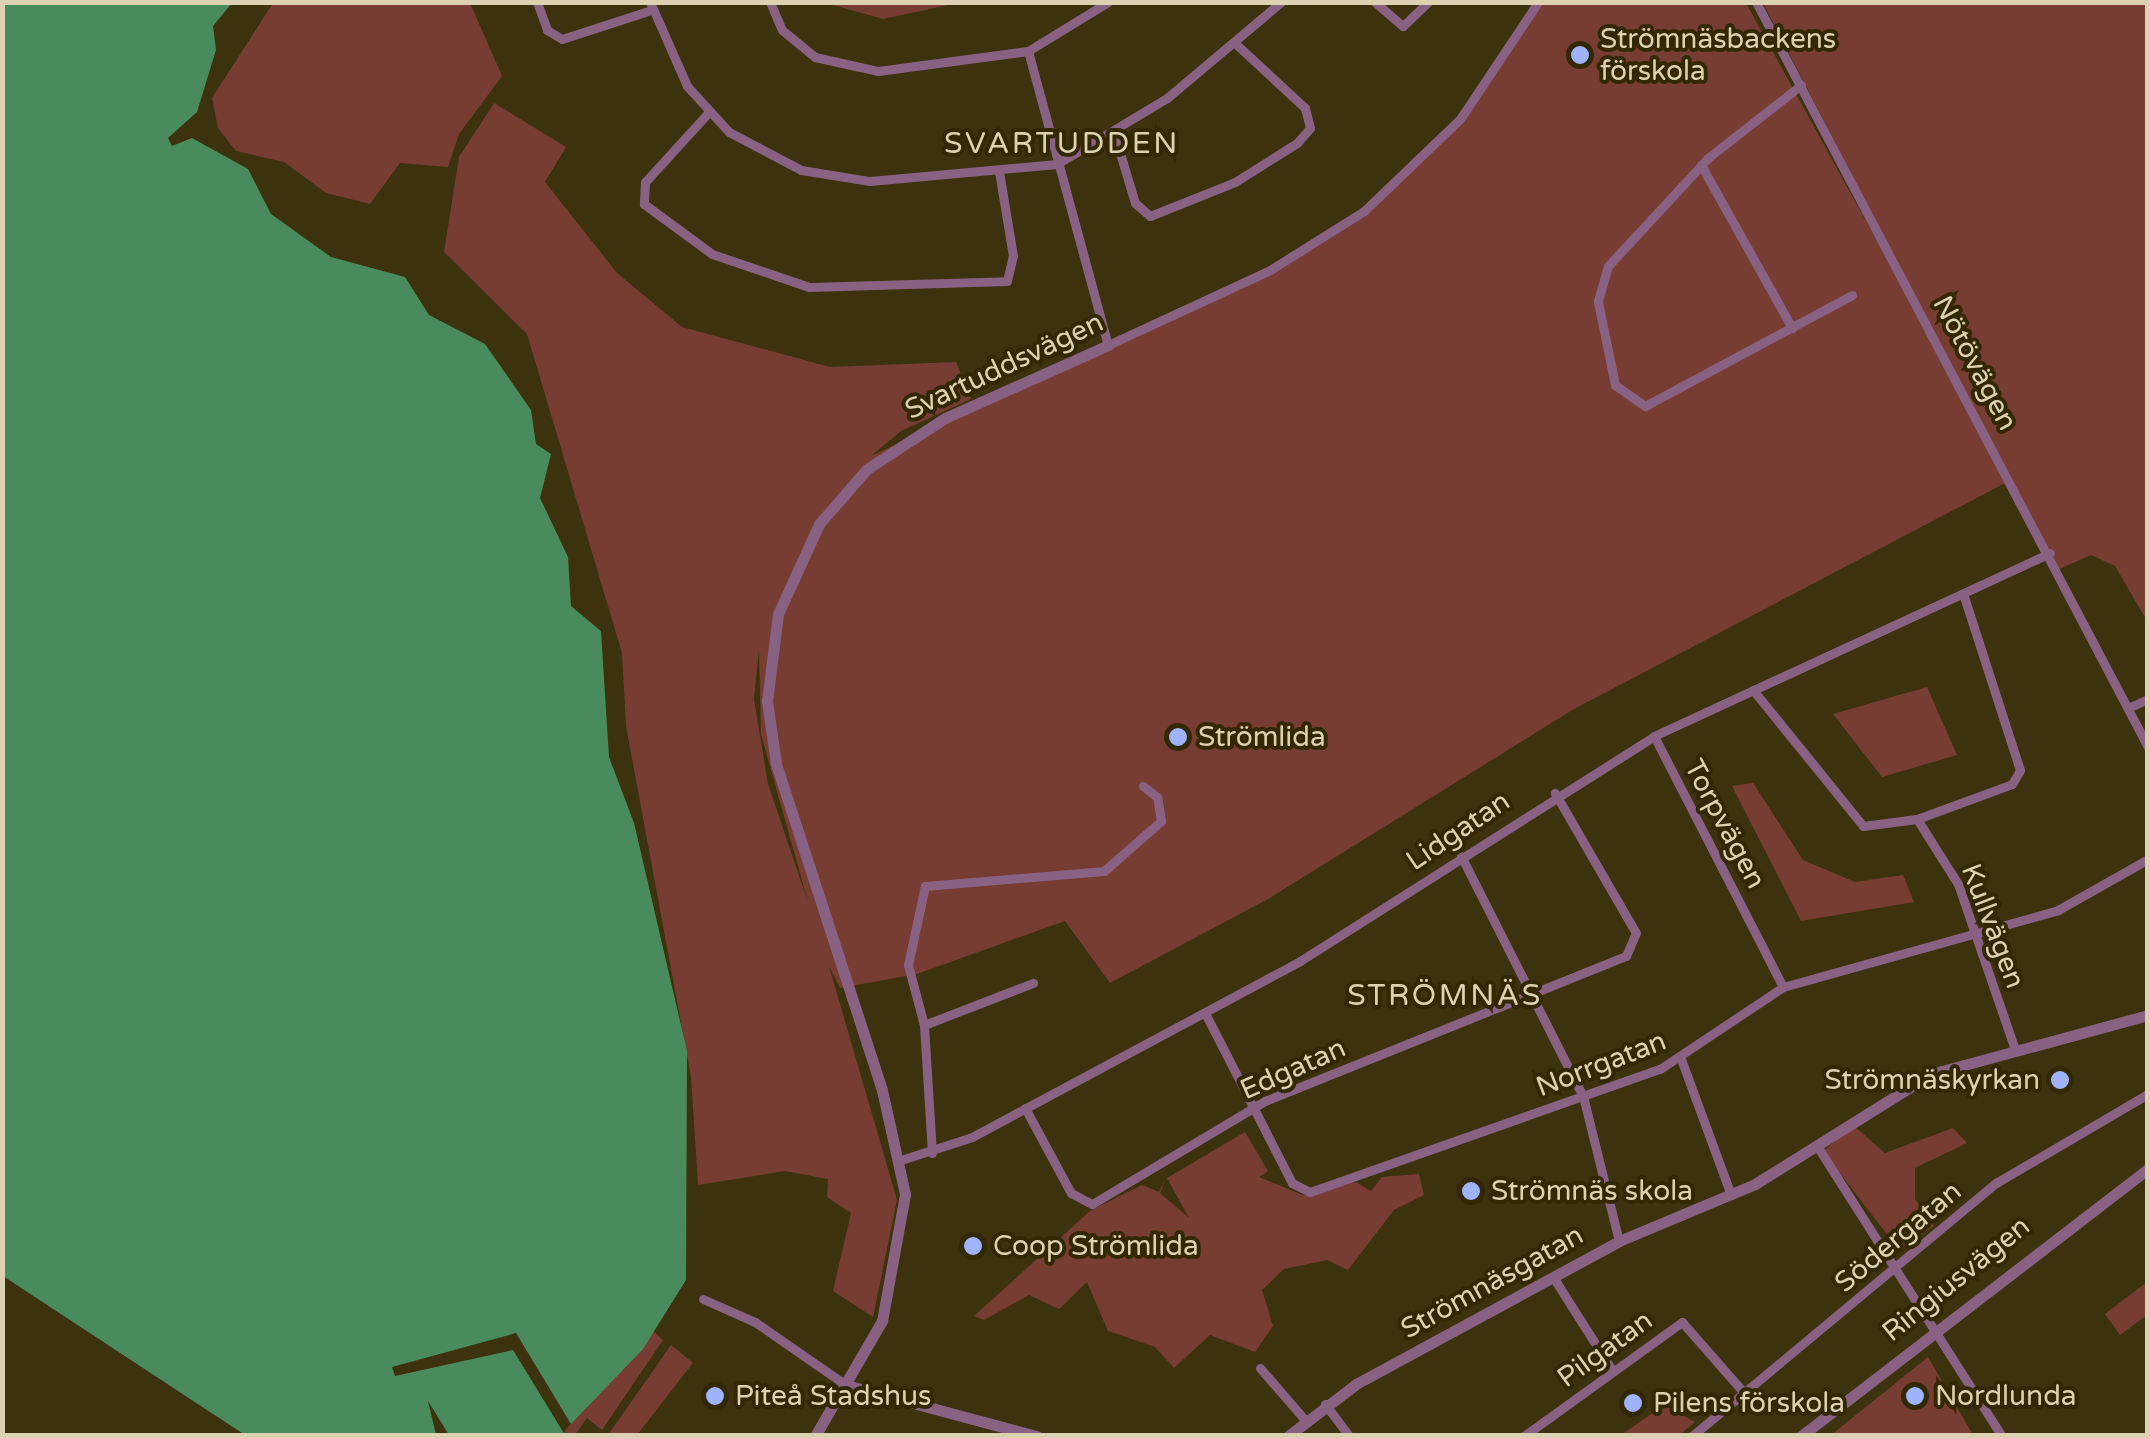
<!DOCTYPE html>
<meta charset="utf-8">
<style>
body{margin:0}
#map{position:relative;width:2150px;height:1438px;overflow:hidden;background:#3c320e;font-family:"Varela Round",sans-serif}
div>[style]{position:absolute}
.green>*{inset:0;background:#773d32}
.water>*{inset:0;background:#4a8b5e}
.minor>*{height:9px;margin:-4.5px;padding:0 4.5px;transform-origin:4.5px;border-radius:4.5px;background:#896183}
.tertiary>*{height:11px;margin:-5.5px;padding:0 5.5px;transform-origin:5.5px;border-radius:5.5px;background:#896183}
.dots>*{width:28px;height:28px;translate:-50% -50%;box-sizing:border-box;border:5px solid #322804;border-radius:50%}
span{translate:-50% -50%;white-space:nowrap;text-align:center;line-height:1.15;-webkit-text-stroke:8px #322804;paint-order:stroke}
.poi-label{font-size:28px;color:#dcd1b1}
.left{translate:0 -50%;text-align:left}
.right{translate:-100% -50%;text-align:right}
.street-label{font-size:28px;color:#dcd1b1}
.neighbourhood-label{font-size:30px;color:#dcd1b1;letter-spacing:2.5px}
.frame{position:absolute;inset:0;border:5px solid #dcd1b1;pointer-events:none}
</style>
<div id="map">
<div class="green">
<i style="clip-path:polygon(273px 3px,470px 3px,502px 76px,459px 134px,448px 167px,400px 163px,370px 204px,326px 193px,284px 162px,236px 151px,218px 128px,212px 98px)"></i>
<i style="clip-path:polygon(826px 3px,958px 3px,883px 19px)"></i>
<i style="clip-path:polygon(evenodd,1534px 3px,1746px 3px,2009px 481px,1574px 709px,1268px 899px,1110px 983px,1065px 921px,917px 974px,840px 988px,829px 966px,897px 1200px,873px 1317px,833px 1291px,851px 1213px,827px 1197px,828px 1179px,785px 1171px,698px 1185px,691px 1077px,626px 726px,622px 653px,527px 334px,444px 252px,459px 157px,494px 103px,566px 147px,545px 182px,617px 273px,682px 327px,830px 367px,956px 362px,971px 399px,901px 431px,871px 456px,1246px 282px,1382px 198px,1443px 139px,1534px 3px,759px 650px,761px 734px,808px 902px,768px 784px,754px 699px,759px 650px)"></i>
<i style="clip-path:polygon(1763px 3px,2147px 3px,2147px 621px,2115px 566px,2091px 555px,2057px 570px)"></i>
<i style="clip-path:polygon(1927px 687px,1957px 755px,1882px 777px,1833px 714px)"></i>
<i style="clip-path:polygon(1753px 783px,1803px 860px,1855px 882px,1903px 875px,1914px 902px,1801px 921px,1732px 786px)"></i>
<i style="clip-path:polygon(1854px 1126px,1885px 1153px,1953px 1128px,1967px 1143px,1915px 1168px,1915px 1199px,1934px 1226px,1899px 1250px,1823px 1151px)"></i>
<i style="clip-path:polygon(1245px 1132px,1268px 1171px,1259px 1177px,1303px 1195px,1356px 1182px,1371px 1191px,1382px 1177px,1419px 1174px,1424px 1195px,1394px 1210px,1348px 1270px,1327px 1260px,1284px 1269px,1262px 1290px,1273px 1326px,1255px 1352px,1210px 1335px,1174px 1368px,1155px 1347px,1108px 1331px,1087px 1282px,1059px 1309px,1029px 1295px,984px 1320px,974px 1316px,1090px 1211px,1142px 1185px,1159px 1192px,1165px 1180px,1160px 1193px,1189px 1218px,1167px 1178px)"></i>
<i style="clip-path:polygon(2147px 1282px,2147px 1315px,2120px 1335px,2105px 1314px)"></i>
<i style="clip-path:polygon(649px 1327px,663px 1340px,602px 1430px,587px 1418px,575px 1435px,561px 1436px)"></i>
<i style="clip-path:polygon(671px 1345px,693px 1363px,637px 1435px,608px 1435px)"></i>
<i style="clip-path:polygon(1928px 1357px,1973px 1435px,1831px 1435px)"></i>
<i style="clip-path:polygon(1664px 1405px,1695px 1422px,1679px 1435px,1621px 1435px)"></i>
</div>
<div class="water">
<i style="clip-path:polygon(2px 3px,232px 3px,213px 26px,216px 50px,197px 112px,168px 138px,172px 146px,192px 138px,248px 169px,271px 214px,331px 257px,405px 277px,429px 315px,485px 344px,531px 410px,536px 444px,551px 454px,540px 498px,568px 557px,571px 606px,601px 631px,609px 757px,634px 823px,687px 1051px,686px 1280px,643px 1349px,571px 1424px,516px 1333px,392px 1367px,395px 1376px,513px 1350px,565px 1435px,449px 1435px,428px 1401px,436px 1435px,245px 1435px,3px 1276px)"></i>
</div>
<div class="minor">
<i style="left:537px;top:2px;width:30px;rotate:70deg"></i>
<i style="left:547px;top:30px;width:17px;rotate:31deg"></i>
<i style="left:562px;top:39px;width:94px;rotate:-18deg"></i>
<i style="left:650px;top:2px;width:92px;rotate:66.2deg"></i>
<i style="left:687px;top:86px;width:62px;rotate:47.6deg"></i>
<i style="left:729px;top:132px;width:81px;rotate:27.8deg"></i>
<i style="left:801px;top:170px;width:70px;rotate:9.1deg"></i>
<i style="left:870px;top:181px;width:188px;rotate:-5.2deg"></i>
<i style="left:1057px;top:164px;width:128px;rotate:-31deg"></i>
<i style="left:1167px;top:98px;width:149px;rotate:-40.1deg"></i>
<i style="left:770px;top:2px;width:30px;rotate:67deg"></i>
<i style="left:782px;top:30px;width:43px;rotate:39.3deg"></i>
<i style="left:815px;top:57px;width:65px;rotate:12.5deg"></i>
<i style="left:878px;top:71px;width:151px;rotate:-7.6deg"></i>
<i style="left:1028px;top:51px;width:94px;rotate:-31.5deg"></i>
<i style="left:1375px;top:2px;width:37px;rotate:41deg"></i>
<i style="left:1403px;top:26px;width:35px;rotate:-44deg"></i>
<i style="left:1756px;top:2px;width:842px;rotate:62.25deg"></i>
<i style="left:1028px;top:51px;width:305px;rotate:74.8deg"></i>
<i style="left:1108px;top:345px;width:179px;rotate:-24.8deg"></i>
<i style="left:1270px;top:270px;width:111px;rotate:-32.1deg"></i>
<i style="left:1364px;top:211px;width:133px;rotate:-43.8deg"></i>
<i style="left:1460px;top:119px;width:141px;rotate:-56.3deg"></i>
<i style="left:1801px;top:85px;width:118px;rotate:141.9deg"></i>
<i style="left:1708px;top:158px;width:147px;rotate:132.8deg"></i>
<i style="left:1608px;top:266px;width:37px;rotate:106deg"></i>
<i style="left:1598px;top:302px;width:85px;rotate:78.4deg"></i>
<i style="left:1615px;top:385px;width:37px;rotate:35deg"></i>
<i style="left:1645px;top:406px;width:235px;rotate:-28.2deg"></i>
<i style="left:708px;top:113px;width:93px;rotate:132.4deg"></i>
<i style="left:645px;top:182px;width:22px;rotate:93deg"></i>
<i style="left:644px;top:204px;width:84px;rotate:36.3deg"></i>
<i style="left:712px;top:254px;width:102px;rotate:18.8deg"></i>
<i style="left:809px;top:287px;width:198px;rotate:-1.7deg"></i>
<i style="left:1007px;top:281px;width:26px;rotate:-77deg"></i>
<i style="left:1013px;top:256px;width:86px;rotate:-99.4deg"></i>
<i style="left:1114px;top:133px;width:73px;rotate:73.3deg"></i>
<i style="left:1135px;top:203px;width:20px;rotate:41deg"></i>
<i style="left:1150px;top:216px;width:92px;rotate:-21.8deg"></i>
<i style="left:1235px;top:182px;width:73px;rotate:-32.2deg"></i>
<i style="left:1297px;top:143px;width:20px;rotate:-49deg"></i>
<i style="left:1310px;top:128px;width:21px;rotate:-104deg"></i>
<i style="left:1305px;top:108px;width:93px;rotate:-137.2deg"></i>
<i style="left:1701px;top:165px;width:187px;rotate:60.8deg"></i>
<i style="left:1753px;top:690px;width:175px;rotate:51deg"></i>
<i style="left:1863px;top:826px;width:54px;rotate:-7.4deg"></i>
<i style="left:1917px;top:819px;width:77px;rotate:57.8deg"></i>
<i style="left:1958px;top:884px;width:172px;rotate:71deg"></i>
<i style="left:2130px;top:707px;width:20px;rotate:-24deg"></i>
<i style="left:1654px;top:736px;width:282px;rotate:62.8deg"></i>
<i style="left:1917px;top:819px;width:101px;rotate:-20.2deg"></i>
<i style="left:2012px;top:784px;width:16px;rotate:-60deg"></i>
<i style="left:2020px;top:770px;width:185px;rotate:-107.9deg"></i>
<i style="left:1461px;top:856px;width:269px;rotate:63.1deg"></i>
<i style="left:1583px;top:1096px;width:149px;rotate:76.1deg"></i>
<i style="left:1205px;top:1013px;width:191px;rotate:62.9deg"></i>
<i style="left:1292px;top:1183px;width:20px;rotate:27deg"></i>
<i style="left:1310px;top:1192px;width:371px;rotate:-19.4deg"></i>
<i style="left:1660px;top:1069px;width:148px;rotate:-33.7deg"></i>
<i style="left:1783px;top:987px;width:286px;rotate:-15.6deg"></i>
<i style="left:2058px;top:910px;width:103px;rotate:-29.5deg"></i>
<i style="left:924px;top:1025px;width:62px;rotate:-104.9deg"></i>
<i style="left:908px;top:965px;width:81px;rotate:-77.9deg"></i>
<i style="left:925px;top:886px;width:180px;rotate:-4.8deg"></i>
<i style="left:1104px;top:871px;width:76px;rotate:-41.3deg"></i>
<i style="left:1161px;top:821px;width:24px;rotate:-99deg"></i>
<i style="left:1157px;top:797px;width:18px;rotate:-142deg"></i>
<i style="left:1681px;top:1059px;width:145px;rotate:69.8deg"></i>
<i style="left:1025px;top:1108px;width:97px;rotate:61.6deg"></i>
<i style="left:1071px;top:1193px;width:24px;rotate:28deg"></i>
<i style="left:1092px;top:1204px;width:201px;rotate:-30.8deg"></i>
<i style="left:1265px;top:1101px;width:389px;rotate:-21.9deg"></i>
<i style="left:1626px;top:956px;width:25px;rotate:-67deg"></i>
<i style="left:1636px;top:933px;width:162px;rotate:-120.1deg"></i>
<i style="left:1817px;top:1146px;width:344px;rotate:57.5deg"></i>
<i style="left:932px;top:1153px;width:128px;rotate:-93.6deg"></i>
<i style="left:924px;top:1025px;width:117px;rotate:-21.1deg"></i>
<i style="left:901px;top:1160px;width:75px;rotate:-17.9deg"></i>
<i style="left:972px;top:1137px;width:372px;rotate:-28.2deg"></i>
<i style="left:1300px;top:961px;width:419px;rotate:-32.4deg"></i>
<i style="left:1654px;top:736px;width:436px;rotate:-24.8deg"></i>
<i style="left:1553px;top:1277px;width:110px;rotate:57.6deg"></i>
<i style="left:703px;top:1299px;width:57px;rotate:23.9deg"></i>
<i style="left:755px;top:1322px;width:111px;rotate:34.7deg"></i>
<i style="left:1260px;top:1368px;width:69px;rotate:49.1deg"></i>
<i style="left:1325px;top:1404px;width:40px;rotate:53deg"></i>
<i style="left:1524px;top:1436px;width:195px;rotate:-35.8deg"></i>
<i style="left:1682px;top:1322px;width:96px;rotate:48.8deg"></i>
<i style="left:1692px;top:1436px;width:396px;rotate:-39.8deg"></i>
<i style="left:1996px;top:1183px;width:176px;rotate:-30.4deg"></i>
</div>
<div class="tertiary">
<i style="left:846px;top:1385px;width:198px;rotate:15deg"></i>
<i style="left:815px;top:1436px;width:133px;rotate:-59.8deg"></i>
<i style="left:882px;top:1321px;width:129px;rotate:-79.7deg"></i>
<i style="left:905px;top:1194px;width:107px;rotate:-102.5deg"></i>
<i style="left:882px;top:1090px;width:344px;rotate:-108deg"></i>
<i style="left:776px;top:763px;width:63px;rotate:-98.3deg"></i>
<i style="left:767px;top:701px;width:88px;rotate:-82.8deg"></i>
<i style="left:778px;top:614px;width:99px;rotate:-65.5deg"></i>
<i style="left:819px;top:524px;width:73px;rotate:-48.9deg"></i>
<i style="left:867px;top:469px;width:93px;rotate:-33.2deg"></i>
<i style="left:945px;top:418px;width:179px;rotate:-24.1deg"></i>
<i style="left:1288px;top:1436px;width:86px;rotate:-37.4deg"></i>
<i style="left:1356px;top:1384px;width:299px;rotate:-28.5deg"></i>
<i style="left:1619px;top:1241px;width:147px;rotate:-22.7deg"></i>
<i style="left:1755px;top:1184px;width:208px;rotate:-32deg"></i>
<i style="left:1931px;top:1074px;width:225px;rotate:-15.2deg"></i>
<i style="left:1801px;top:1436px;width:438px;rotate:-37.6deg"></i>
</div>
<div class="dots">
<i style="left:1580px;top:55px;background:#9fb3fd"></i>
<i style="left:1178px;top:737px;background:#9fb3fd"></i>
<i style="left:2060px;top:1080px;background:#9fb3fd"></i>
<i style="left:1471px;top:1191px;background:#9fb3fd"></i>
<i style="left:973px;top:1246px;background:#9fb3fd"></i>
<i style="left:715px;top:1396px;background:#9fb3fd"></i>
<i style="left:1915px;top:1396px;background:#9fb3fd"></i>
<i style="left:1633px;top:1403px;background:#9fb3fd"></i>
</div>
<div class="poi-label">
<span class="left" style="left:1600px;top:55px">Strömnäsbackens<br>förskola</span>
<span class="left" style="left:1198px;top:737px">Strömlida</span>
<span class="right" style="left:2040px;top:1080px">Strömnäskyrkan</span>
<span class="left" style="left:1491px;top:1191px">Strömnäs skola</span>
<span class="left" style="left:993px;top:1246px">Coop Strömlida</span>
<span class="left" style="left:735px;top:1396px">Piteå Stadshus</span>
<span class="left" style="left:1935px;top:1396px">Nordlunda</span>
<span class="left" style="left:1653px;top:1403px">Pilens förskola</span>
</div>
<div class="street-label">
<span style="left:1975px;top:363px;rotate:62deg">Nötövägen</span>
<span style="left:1004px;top:366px;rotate:-25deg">Svartuddsvägen</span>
<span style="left:1725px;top:824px;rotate:62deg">Torpvägen</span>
<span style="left:1458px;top:831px;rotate:-34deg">Lidgatan</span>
<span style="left:1993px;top:926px;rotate:69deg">Kullvägen</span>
<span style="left:1601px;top:1064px;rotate:-21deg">Norrgatan</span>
<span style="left:1293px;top:1069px;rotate:-24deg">Edgatan</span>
<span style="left:1898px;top:1237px;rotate:-40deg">Södergatan</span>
<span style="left:1956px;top:1279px;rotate:-39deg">Ringiusvägen</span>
<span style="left:1492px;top:1282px;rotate:-29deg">Strömnäsgatan</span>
<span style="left:1605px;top:1349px;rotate:-36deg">Pilgatan</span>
</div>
<div class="neighbourhood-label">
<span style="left:1062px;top:144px">SVARTUDDEN</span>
<span style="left:1445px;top:996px">STRÖMNÄS</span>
</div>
<div class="frame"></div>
</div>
